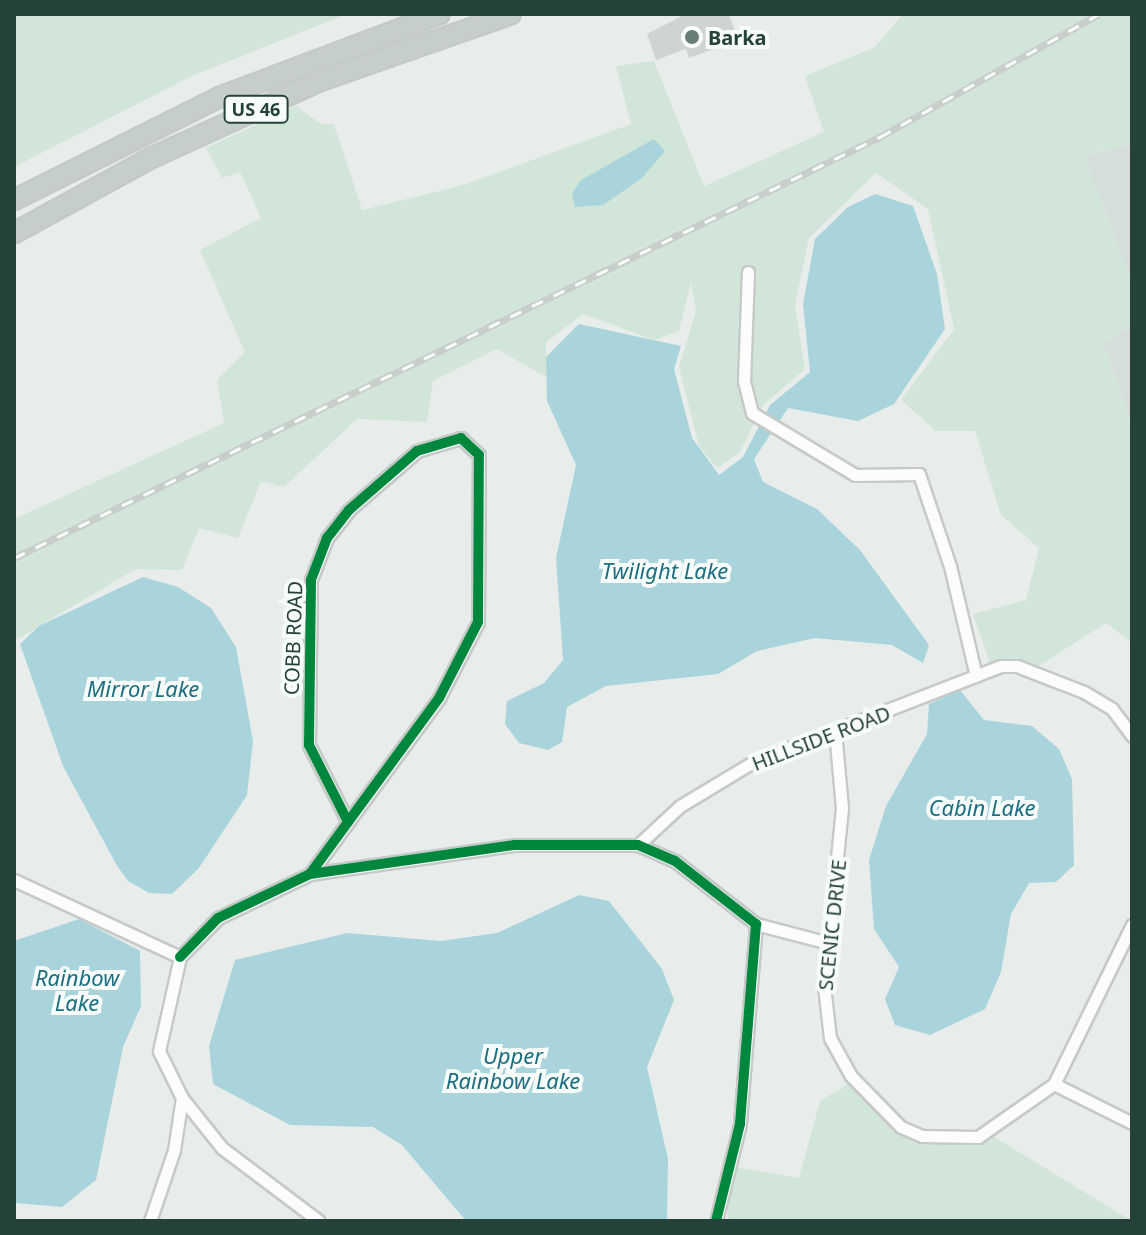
<!DOCTYPE html>
<style>
body{margin:0}
#map{position:relative;width:1146px;height:1235px;overflow:hidden;background:#e8edeb;font-family:"Noto Sans",sans-serif}
div>[style]{position:absolute}
.built>*{inset:0;background:#d6dedb}
.green>*{inset:0;background:#d1e6d8}
.water>*{inset:0;background:#a9d4db}
.building>*{inset:0;background:#cfd4d2}
.roads{filter:drop-shadow(2px 0 #c5cac8) drop-shadow(-2px 0 #c5cac8) drop-shadow(0 2px #c5cac8) drop-shadow(0 -2px #c5cac8)}
.minor>*{height:11px;margin:-5.5px;padding:0 5.5px;transform-origin:5.5px;border-radius:5.5px;background:#fcfcfc}
.trunk>*{height:18px;margin:-9px;padding:0 9px;transform-origin:9px;border-radius:9px;background:#c6cecc}
.rail>*{height:7px;margin-top:-3.5px;transform-origin:0;background:repeating-linear-gradient(90deg,#f7fbf9 0 12px,#c9cdcc 0 24px);box-sizing:border-box;border-block:2px solid #c9cdcc}
.cycleway>*{height:10px;margin:-5px;padding:0 5px;transform-origin:5px;border-radius:5px;background:#00873e}
.dots>*{width:22px;height:22px;translate:-50% -50%;box-sizing:border-box;border:4px solid #f7fbf9;border-radius:50%}
span{translate:-50% -50%;white-space:nowrap;text-align:center;line-height:1.15;-webkit-text-stroke:8px #f7fbf9;paint-order:stroke}
.shield-label span{padding:2px 6px;background:#f7fbf9;border:2px solid;border-radius:6px;-webkit-text-stroke-width:0}
.shield-label{font-size:18px;color:#24423a;font-weight:700}
.poi-label{font-size:20px;color:#24423a;font-weight:700}
.left{translate:0 -50%;text-align:left}
.street-label{font-size:20px;color:#24423a}
.water-label{font-size:22px;color:#1c6f80;font-style:italic}
.frame{position:absolute;inset:0;border:16px solid #24423a;pointer-events:none}
</style>
<div id="map">
<div class="built">
<i style="clip-path:polygon(1132px 144px,1132px 285px,1084px 156px)"></i>
<i style="clip-path:polygon(1132px 325px,1132px 427px,1103px 343px)"></i>
</div>
<div class="green">
<i style="clip-path:polygon(14px 14px,347px 14px,192px 76px,14px 167px)"></i>
<i style="clip-path:polygon(903px 14px,1132px 14px,1132px 144px,1084px 156px,1132px 285px,1132px 325px,1103px 343px,1132px 427px,1132px 643px,1106px 623px,1037px 667px,990px 664px,973px 614px,1026px 600px,1039px 548px,1001px 515px,975px 431px,936px 431px,901px 400px,954px 329px,928px 209px,876px 173px,809px 238px,795px 305px,805px 369px,763px 405px,740px 452px,717px 468px,699px 446px,679px 367px,696px 311px,691px 283px,679px 331px,654px 340px,583px 314px,546px 342px,546px 377px,497px 349px,433px 381px,427px 422px,357px 419px,284px 487px,261px 481px,238px 538px,199px 528px,182px 570px,136px 569px,14px 641px,14px 519px,224px 423px,217px 380px,245px 352px,200px 250px,261px 218px,240px 172px,222px 178px,206px 148px,296px 106px,321px 124px,334px 124px,362px 210px,463px 185px,631px 124px,616px 66px,654px 61px,704px 186px,824px 132px,805px 76px,875px 47px)"></i>
<i style="clip-path:polygon(853px 1081px,926px 1137px,986px 1132px,1132px 1221px,728px 1221px,729px 1166px,799px 1178px,820px 1101px)"></i>
</div>
<div class="water">
<i style="clip-path:polygon(654px 139px,665px 151px,642px 178px,603px 205px,575px 207px,572px 194px,581px 180px)"></i>
<i style="clip-path:polygon(875px 194px,913px 206px,937px 274px,945px 329px,894px 404px,858px 421px,788px 408px,754px 459px,763px 482px,817px 509px,860px 550px,929px 645px,923px 663px,892px 645px,815px 638px,757px 651px,718px 674px,606px 686px,567px 707px,562px 742px,548px 750px,519px 743px,505px 724px,507px 701px,544px 683px,563px 660px,556px 558px,576px 465px,547px 401px,546px 357px,579px 324px,681px 346px,674px 369px,692px 438px,719px 475px,743px 457px,770px 405px,810px 372px,803px 304px,815px 239px,848px 207px)"></i>
<i style="clip-path:polygon(143px 577px,178px 587px,211px 608px,236px 647px,253px 741px,247px 795px,199px 868px,172px 894px,149px 893px,128px 881px,116px 864px,63px 766px,20px 644px,39px 626px)"></i>
<i style="clip-path:polygon(960px 690px,984px 720px,1032px 726px,1059px 749px,1072px 779px,1074px 865px,1056px 882px,1029px 883px,1011px 914px,1001px 972px,985px 1009px,930px 1035px,895px 1025px,885px 999px,899px 967px,874px 929px,869px 860px,886px 806px,927px 734px,929px 704px)"></i>
<i style="clip-path:polygon(579px 895px,609px 901px,662px 969px,674px 1000px,647px 1067px,668px 1159px,667px 1221px,466px 1221px,402px 1145px,373px 1127px,290px 1125px,213px 1084px,209px 1046px,235px 960px,347px 933px,441px 941px,497px 933px)"></i>
<i style="clip-path:polygon(79px 919px,140px 951px,141px 1006px,123px 1047px,96px 1180px,62px 1207px,14px 1203px,14px 941px)"></i>
</div>
<div class="building">
<i style="clip-path:polygon(686px 14px,729px 14px,738px 40px,689px 58px,686px 49px,656px 60px,647px 34px)"></i>
</div>
<div class="roads">
<div class="minor">
<i style="left:748px;top:272px;width:109px;rotate:92.1deg"></i>
<i style="left:744px;top:381px;width:33px;rotate:76deg"></i>
<i style="left:752px;top:413px;width:120px;rotate:31deg"></i>
<i style="left:855px;top:475px;width:64px;rotate:-0.9deg"></i>
<i style="left:919px;top:474px;width:97px;rotate:71.4deg"></i>
<i style="left:950px;top:566px;width:113px;rotate:76.7deg"></i>
<i style="left:835px;top:731px;width:77px;rotate:84.8deg"></i>
<i style="left:842px;top:808px;width:179px;rotate:95.8deg"></i>
<i style="left:824px;top:986px;width:52px;rotate:83.4deg"></i>
<i style="left:830px;top:1038px;width:43px;rotate:61.1deg"></i>
<i style="left:851px;top:1076px;width:71px;rotate:45.6deg"></i>
<i style="left:901px;top:1127px;width:23px;rotate:23deg"></i>
<i style="left:922px;top:1136px;width:56px;rotate:1deg"></i>
<i style="left:978px;top:1137px;width:93px;rotate:-34.9deg"></i>
<i style="left:1054px;top:1084px;width:177px;rotate:-63.9deg"></i>
<i style="left:638px;top:845px;width:57px;rotate:-42.9deg"></i>
<i style="left:680px;top:806px;width:85px;rotate:-31.1deg"></i>
<i style="left:753px;top:762px;width:266px;rotate:-21.2deg"></i>
<i style="left:1001px;top:666px;width:16px"></i>
<i style="left:1017px;top:666px;width:72px;rotate:21.2deg"></i>
<i style="left:1084px;top:692px;width:33px;rotate:31deg"></i>
<i style="left:1112px;top:709px;width:34px;rotate:53deg"></i>
<i style="left:310px;top:874px;width:64px;rotate:-53.8deg"></i>
<i style="left:348px;top:822px;width:154px;rotate:-53.7deg"></i>
<i style="left:439px;top:698px;width:85px;rotate:-62.8deg"></i>
<i style="left:478px;top:622px;width:167px;rotate:-89.7deg"></i>
<i style="left:479px;top:455px;width:25px;rotate:-137deg"></i>
<i style="left:461px;top:438px;width:46px;rotate:163.5deg"></i>
<i style="left:417px;top:451px;width:90px;rotate:139.1deg"></i>
<i style="left:349px;top:510px;width:36px;rotate:128deg"></i>
<i style="left:327px;top:538px;width:45px;rotate:110.9deg"></i>
<i style="left:311px;top:580px;width:165px;rotate:90.7deg"></i>
<i style="left:309px;top:745px;width:86px;rotate:63.1deg"></i>
<i style="left:14px;top:880px;width:183px;rotate:24.9deg"></i>
<i style="left:756px;top:924px;width:79px;rotate:14.7deg"></i>
<i style="left:180px;top:957px;width:54px;rotate:-45.7deg"></i>
<i style="left:218px;top:918px;width:102px;rotate:-25.6deg"></i>
<i style="left:310px;top:874px;width:207px;rotate:-8.1deg"></i>
<i style="left:515px;top:845px;width:123px"></i>
<i style="left:638px;top:845px;width:40px;rotate:23.4deg"></i>
<i style="left:675px;top:861px;width:103px;rotate:37.9deg"></i>
<i style="left:756px;top:924px;width:201px;rotate:94.6deg"></i>
<i style="left:740px;top:1124px;width:100px;rotate:103.9deg"></i>
<i style="left:1054px;top:1084px;width:87px;rotate:26.6deg"></i>
<i style="left:182px;top:1098px;width:64px;rotate:51.3deg"></i>
<i style="left:222px;top:1148px;width:121px;rotate:37deg"></i>
<i style="left:150px;top:1221px;width:75px;rotate:-71.3deg"></i>
<i style="left:174px;top:1150px;width:53px;rotate:-81.3deg"></i>
<i style="left:182px;top:1098px;width:52px;rotate:-116.1deg"></i>
<i style="left:159px;top:1051px;width:96px;rotate:-77.4deg"></i>
</div>
<div class="trunk">
<i style="left:14px;top:200px;width:230px;rotate:-26.6deg"></i>
<i style="left:220px;top:97px;width:235px;rotate:-20.7deg"></i>
<i style="left:14px;top:233px;width:156px;rotate:-28.7deg"></i>
<i style="left:151px;top:158px;width:186px;rotate:-24.5deg"></i>
<i style="left:320px;top:81px;width:202px;rotate:-19.3deg"></i>
</div>
</div>
<div class="rail">
<i style="left:14px;top:558px;width:963px;rotate:-25.93deg"></i>
<i style="left:880px;top:137px;width:251px;rotate:-29.3deg"></i>
</div>
<div class="cycleway">
<i style="left:310px;top:874px;width:64px;rotate:-53.8deg"></i>
<i style="left:348px;top:822px;width:154px;rotate:-53.7deg"></i>
<i style="left:439px;top:698px;width:85px;rotate:-62.8deg"></i>
<i style="left:478px;top:622px;width:167px;rotate:-89.7deg"></i>
<i style="left:479px;top:455px;width:25px;rotate:-137deg"></i>
<i style="left:461px;top:438px;width:46px;rotate:163.5deg"></i>
<i style="left:417px;top:451px;width:90px;rotate:139.1deg"></i>
<i style="left:349px;top:510px;width:36px;rotate:128deg"></i>
<i style="left:327px;top:538px;width:45px;rotate:110.9deg"></i>
<i style="left:311px;top:580px;width:165px;rotate:90.7deg"></i>
<i style="left:309px;top:745px;width:86px;rotate:63.1deg"></i>
<i style="left:180px;top:957px;width:54px;rotate:-45.7deg"></i>
<i style="left:218px;top:918px;width:102px;rotate:-25.6deg"></i>
<i style="left:310px;top:874px;width:207px;rotate:-8.1deg"></i>
<i style="left:515px;top:845px;width:123px"></i>
<i style="left:638px;top:845px;width:40px;rotate:23.4deg"></i>
<i style="left:675px;top:861px;width:103px;rotate:37.9deg"></i>
<i style="left:756px;top:924px;width:201px;rotate:94.6deg"></i>
<i style="left:740px;top:1124px;width:100px;rotate:103.9deg"></i>
</div>
<div class="dots">
<i style="left:692px;top:37px;background:#697e78"></i>
</div>
<div class="shield-label">
<span style="left:256px;top:109px">US 46</span>
</div>
<div class="poi-label">
<span class="left" style="left:708px;top:37px">Barka</span>
</div>
<div class="street-label">
<span style="left:293px;top:638px;rotate:-88deg">COBB ROAD</span>
<span style="left:821px;top:738px;rotate:-21deg">HILLSIDE ROAD</span>
<span style="left:832px;top:925px;rotate:-84deg">SCENIC DRIVE</span>
</div>
<div class="water-label">
<span style="left:665px;top:571px">Twilight Lake</span>
<span style="left:143px;top:689px">Mirror Lake</span>
<span style="left:982px;top:808px">Cabin Lake</span>
<span style="left:77px;top:990px">Rainbow<br>Lake</span>
<span style="left:513px;top:1068px">Upper<br>Rainbow Lake</span>
</div>
<div class="frame"></div>
</div>
